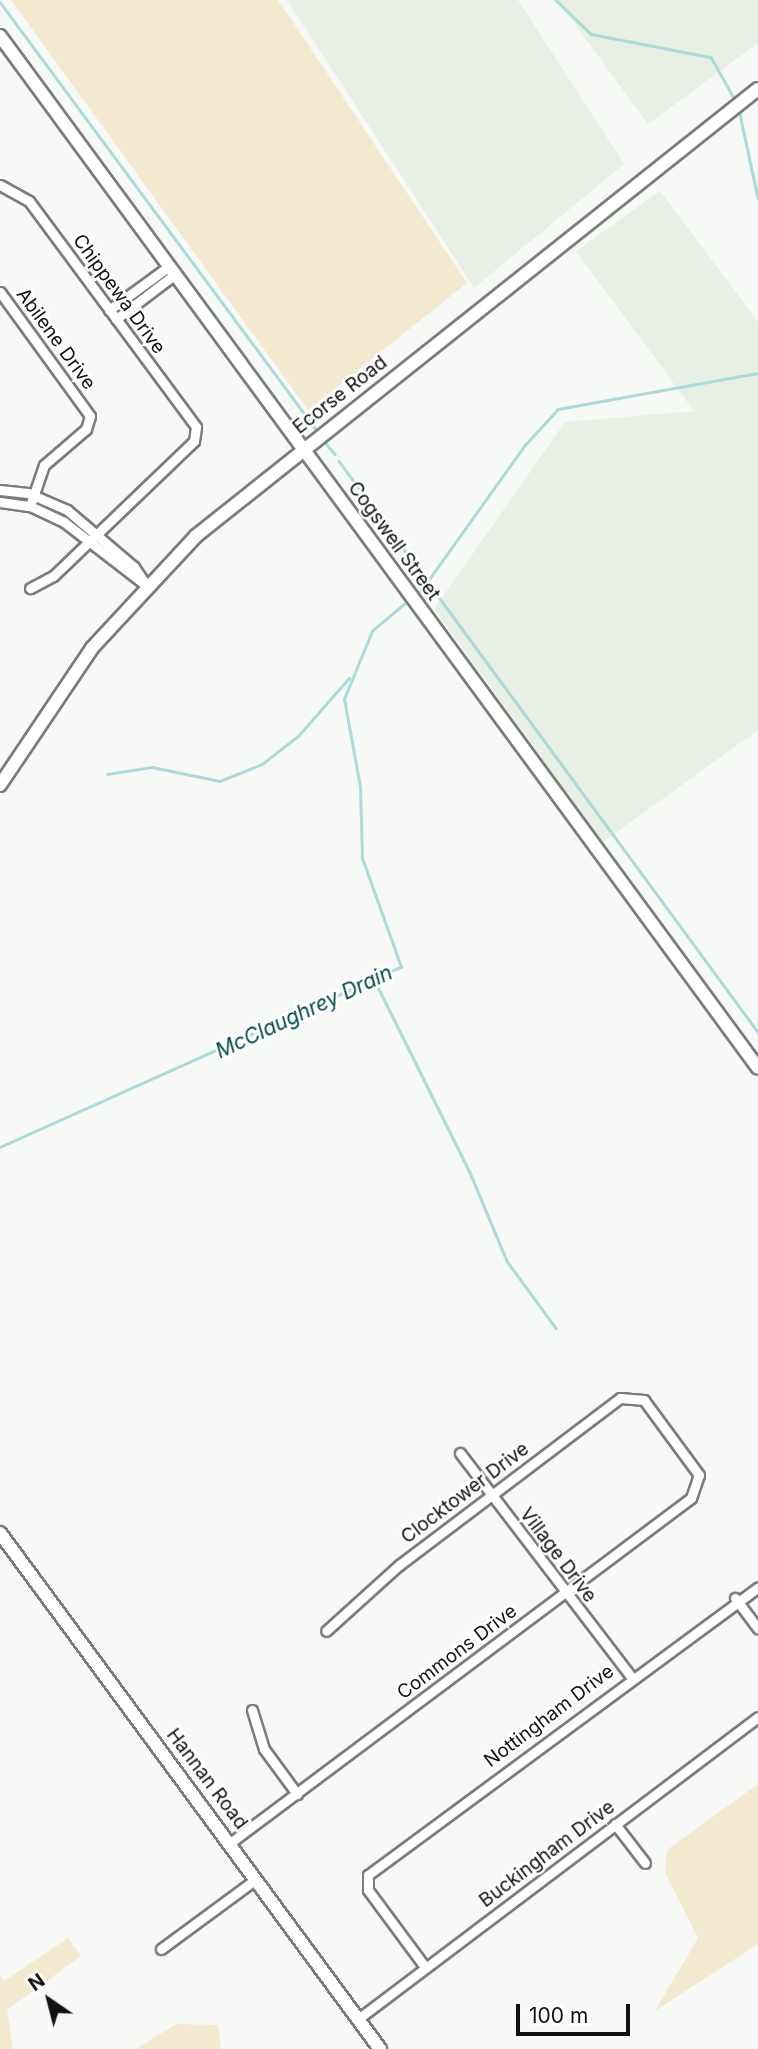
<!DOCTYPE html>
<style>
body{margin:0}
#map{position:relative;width:758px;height:2049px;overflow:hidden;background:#f6f9f5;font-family:Inter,sans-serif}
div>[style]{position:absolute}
.built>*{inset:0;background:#e8f0e6}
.green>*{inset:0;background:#f3e8d0}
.stream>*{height:2.5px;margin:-1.25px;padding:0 1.25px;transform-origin:1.25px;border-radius:1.25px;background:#abdad8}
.roads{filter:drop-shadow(2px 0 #7a7d79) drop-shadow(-2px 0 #7a7d79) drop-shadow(0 2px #7a7d79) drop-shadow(0 -2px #7a7d79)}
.street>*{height:9px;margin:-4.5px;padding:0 4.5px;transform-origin:4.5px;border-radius:4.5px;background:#fff}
.secondary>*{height:12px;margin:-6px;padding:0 6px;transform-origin:6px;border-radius:6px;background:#fff}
span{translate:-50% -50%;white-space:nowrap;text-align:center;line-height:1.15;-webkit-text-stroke:5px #fff;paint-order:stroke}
.street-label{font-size:19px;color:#111210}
.water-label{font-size:21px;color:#034b4a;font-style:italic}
.north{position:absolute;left:14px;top:1965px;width:70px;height:70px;-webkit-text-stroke:5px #fff;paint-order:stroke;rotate:325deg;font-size:19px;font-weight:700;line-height:28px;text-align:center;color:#111210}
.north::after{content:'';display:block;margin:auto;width:24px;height:32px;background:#111210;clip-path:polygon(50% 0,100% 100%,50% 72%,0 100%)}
.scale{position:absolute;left:516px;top:2004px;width:114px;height:32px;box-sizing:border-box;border:4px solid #111210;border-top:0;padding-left:9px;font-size:21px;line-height:24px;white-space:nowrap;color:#111210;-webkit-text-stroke:5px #fff;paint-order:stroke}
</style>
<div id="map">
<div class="built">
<i style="clip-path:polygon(287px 0,518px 0,624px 164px,474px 288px)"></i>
<i style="clip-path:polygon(557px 0,758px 0,758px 43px,648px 124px)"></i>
<i style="clip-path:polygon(660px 191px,758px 322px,758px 730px,603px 842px,434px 609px,565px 422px,694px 411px,576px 251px)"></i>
</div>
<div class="green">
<i style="clip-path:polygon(11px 0,278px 0,467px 283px,308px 410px)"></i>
<i style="clip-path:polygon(758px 1784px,758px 1944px,655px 2011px,698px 1938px,665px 1873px,667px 1850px)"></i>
<i style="clip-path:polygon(68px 1938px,81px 1956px,7px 2010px,13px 2049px,0 2049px,0 1974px,4px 1981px)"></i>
<i style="clip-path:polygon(176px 2024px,218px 2025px,221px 2049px,136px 2049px)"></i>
</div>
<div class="stream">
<i style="left:556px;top:0;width:49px;rotate:44.2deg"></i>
<i style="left:591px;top:34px;width:122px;rotate:10.9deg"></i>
<i style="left:711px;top:57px;width:47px;rotate:60.7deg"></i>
<i style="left:0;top:2px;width:535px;rotate:53.52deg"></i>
<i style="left:740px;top:114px;width:86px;rotate:77.9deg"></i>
<i style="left:324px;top:441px;width:17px;rotate:50deg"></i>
<i style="left:339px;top:461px;width:708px;rotate:53.73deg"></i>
<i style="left:420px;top:592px;width:179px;rotate:-54.5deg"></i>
<i style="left:524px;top:446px;width:50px;rotate:-47.4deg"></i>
<i style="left:558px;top:409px;width:203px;rotate:-10.2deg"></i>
<i style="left:107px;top:774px;width:46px;rotate:-8.8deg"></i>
<i style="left:152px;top:767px;width:69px;rotate:11.6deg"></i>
<i style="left:220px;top:781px;width:45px;rotate:-22deg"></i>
<i style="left:262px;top:764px;width:46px;rotate:-37.9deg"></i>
<i style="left:298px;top:736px;width:77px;rotate:-48.7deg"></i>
<i style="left:376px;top:983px;width:209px;rotate:63.6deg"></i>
<i style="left:469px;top:1170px;width:99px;rotate:67.3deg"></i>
<i style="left:507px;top:1261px;width:83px;rotate:53.8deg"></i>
<i style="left:0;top:1147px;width:440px;rotate:-24.2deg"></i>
<i style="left:401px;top:967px;width:116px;rotate:-109.7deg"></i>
<i style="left:362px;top:858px;width:71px;rotate:-91.6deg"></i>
<i style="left:360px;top:787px;width:89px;rotate:-100.3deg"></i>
<i style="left:344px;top:699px;width:74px;rotate:-67.6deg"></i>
<i style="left:372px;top:631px;width:43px;rotate:-40.3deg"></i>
</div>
<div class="roads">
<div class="street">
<i style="left:0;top:185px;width:33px;rotate:29deg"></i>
<i style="left:29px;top:201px;width:281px;rotate:53.5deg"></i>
<i style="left:196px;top:427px;width:14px;rotate:98deg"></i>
<i style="left:194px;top:441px;width:195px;rotate:136.2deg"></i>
<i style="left:53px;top:576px;width:26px;rotate:152deg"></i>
<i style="left:0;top:292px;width:153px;rotate:54deg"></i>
<i style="left:90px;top:416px;width:14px;rotate:107deg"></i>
<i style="left:86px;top:429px;width:55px;rotate:139.4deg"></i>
<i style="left:44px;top:465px;width:43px;rotate:108.9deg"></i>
<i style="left:109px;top:310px;width:73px;rotate:-36.1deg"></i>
<i style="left:116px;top:319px;width:73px;rotate:-37.2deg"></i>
<i style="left:0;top:490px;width:28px;rotate:6deg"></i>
<i style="left:28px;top:493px;width:43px;rotate:23.6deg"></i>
<i style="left:67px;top:510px;width:88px;rotate:40.4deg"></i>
<i style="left:134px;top:567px;width:23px;rotate:56deg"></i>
<i style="left:0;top:502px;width:30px;rotate:8deg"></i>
<i style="left:30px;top:506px;width:38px;rotate:25deg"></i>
<i style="left:64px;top:522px;width:105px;rotate:37.6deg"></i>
<i style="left:460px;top:1453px;width:282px;rotate:52.6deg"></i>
<i style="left:735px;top:1598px;width:38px;rotate:53deg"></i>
<i style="left:252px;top:1710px;width:41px;rotate:72.9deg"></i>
<i style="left:264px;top:1749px;width:56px;rotate:53.7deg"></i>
<i style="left:615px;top:1824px;width:49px;rotate:52.4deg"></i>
<i style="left:230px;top:1843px;width:576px;rotate:-36.81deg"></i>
<i style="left:691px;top:1498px;width:24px;rotate:-71deg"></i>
<i style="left:699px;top:1475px;width:93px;rotate:-126.3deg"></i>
<i style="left:644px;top:1400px;width:24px;rotate:-175deg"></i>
<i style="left:620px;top:1398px;width:277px;rotate:142.9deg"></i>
<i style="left:399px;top:1565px;width:98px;rotate:137.9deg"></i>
<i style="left:161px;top:1949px;width:118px;rotate:-36.4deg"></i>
<i style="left:425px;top:1967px;width:96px;rotate:-126.5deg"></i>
<i style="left:368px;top:1890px;width:15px;rotate:-90deg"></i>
<i style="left:368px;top:1875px;width:485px;rotate:-36.4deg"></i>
<i style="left:358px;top:2019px;width:501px;rotate:-37.05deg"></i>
</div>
<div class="secondary">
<i style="left:0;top:36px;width:1280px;rotate:53.7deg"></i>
<i style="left:0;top:785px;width:165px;rotate:-56.1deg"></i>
<i style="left:92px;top:648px;width:153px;rotate:-47.1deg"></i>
<i style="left:196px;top:536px;width:718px;rotate:-38.5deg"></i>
<i style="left:0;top:1533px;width:641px;rotate:53.63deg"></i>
</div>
</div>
<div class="street-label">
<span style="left:119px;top:294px;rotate:54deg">Chippewa Drive</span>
<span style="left:56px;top:339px;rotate:54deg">Abilene Drive</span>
<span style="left:340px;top:395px;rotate:-38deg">Ecorse Road</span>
<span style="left:394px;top:541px;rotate:54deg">Cogswell Street</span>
<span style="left:465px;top:1493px;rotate:-37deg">Clocktower Drive</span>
<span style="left:558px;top:1555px;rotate:53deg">Village Drive</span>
<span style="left:457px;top:1652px;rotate:-37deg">Commons Drive</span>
<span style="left:549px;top:1716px;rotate:-37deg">Nottingham Drive</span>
<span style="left:207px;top:1779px;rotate:53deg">Hannan Road</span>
<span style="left:547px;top:1854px;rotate:-37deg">Buckingham Drive</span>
</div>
<div class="water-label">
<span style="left:304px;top:1012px;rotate:-25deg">McClaughrey Drain</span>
</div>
<div class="north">N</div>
<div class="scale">100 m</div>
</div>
